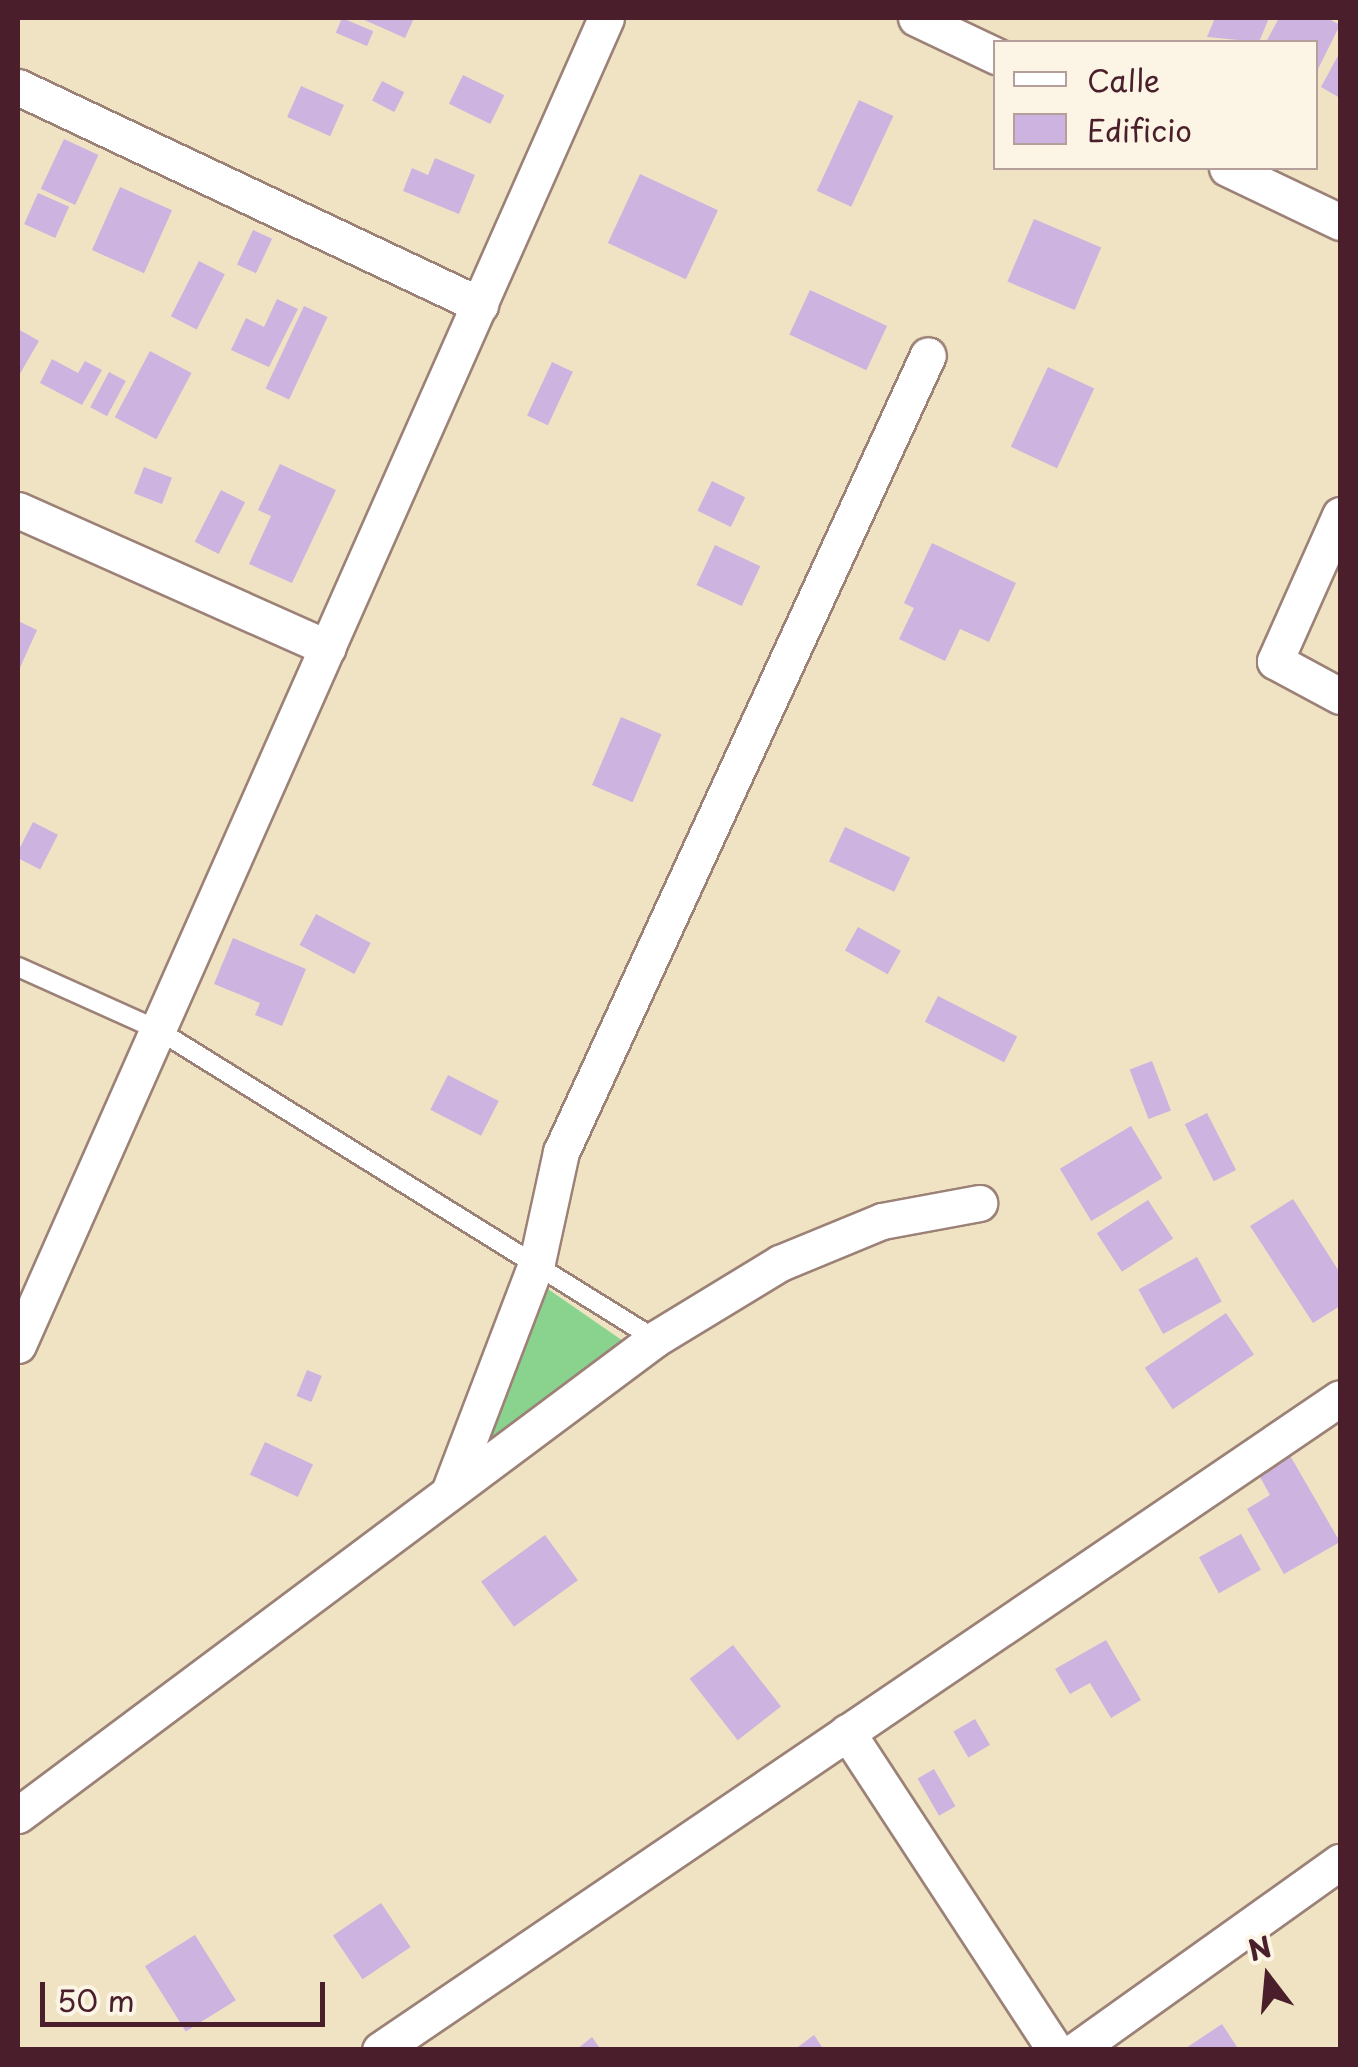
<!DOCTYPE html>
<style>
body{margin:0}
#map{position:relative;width:1358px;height:2067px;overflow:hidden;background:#efe3c3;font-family:"Playpen Sans",sans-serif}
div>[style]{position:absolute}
.green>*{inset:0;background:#8ad38f}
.building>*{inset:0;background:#cdb3e0;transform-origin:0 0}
.roads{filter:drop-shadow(2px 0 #9c8177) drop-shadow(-2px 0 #9c8177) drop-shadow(0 2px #9c8177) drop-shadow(0 -2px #9c8177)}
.lane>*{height:18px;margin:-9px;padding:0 9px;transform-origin:9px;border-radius:9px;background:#fff}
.street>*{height:35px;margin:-17.5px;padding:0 17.5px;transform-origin:17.5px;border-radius:17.5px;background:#fff}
span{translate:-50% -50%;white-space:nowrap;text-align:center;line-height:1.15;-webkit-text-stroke:8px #fcf5e5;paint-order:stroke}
.frame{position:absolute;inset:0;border:20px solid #4a1f2b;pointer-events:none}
.legend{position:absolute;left:993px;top:40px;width:325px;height:130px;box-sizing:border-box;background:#fcf5e5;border:2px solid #b59f9b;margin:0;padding:12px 18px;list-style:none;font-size:30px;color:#4a1f2b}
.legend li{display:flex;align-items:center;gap:20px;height:50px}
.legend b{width:50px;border:2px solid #b59f9b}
.north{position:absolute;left:1218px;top:1927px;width:100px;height:100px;-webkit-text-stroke:8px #fcf5e5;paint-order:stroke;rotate:344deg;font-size:28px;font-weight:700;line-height:40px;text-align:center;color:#4a1f2b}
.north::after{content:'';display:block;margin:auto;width:35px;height:45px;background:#4a1f2b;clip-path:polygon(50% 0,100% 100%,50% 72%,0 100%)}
.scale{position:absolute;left:40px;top:1982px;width:285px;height:45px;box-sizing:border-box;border:5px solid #4a1f2b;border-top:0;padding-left:12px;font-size:30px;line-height:35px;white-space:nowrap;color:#4a1f2b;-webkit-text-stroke:8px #fcf5e5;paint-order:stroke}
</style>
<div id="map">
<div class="green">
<i style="clip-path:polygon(545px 1287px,626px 1343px,488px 1447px,482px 1445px)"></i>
</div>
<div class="building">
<i style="left:342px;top:18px;width:34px;height:16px;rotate:23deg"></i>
<i style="clip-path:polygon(360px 18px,414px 18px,405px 38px)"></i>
<i style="clip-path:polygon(1215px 18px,1269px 18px,1259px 42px,1207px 37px)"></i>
<i style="clip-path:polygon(1279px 18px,1327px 18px,1340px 25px,1316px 73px,1316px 42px,1266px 42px)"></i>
<i style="clip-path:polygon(1340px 52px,1340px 98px,1321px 87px)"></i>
<i style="left:463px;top:75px;width:46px;height:32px;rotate:26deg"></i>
<i style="left:382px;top:81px;width:25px;height:22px;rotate:27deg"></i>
<i style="left:301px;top:86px;width:47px;height:34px;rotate:24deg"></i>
<i style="left:859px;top:100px;width:38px;height:100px;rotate:25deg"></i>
<i style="left:64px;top:139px;width:38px;height:55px;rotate:25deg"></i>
<i style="clip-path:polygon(435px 158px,475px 175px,459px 214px,403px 191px,412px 168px,428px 175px)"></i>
<i style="left:640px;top:174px;width:86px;height:76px;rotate:25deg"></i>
<i style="left:120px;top:187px;width:57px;height:69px;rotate:24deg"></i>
<i style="left:38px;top:193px;width:34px;height:34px;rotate:24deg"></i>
<i style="left:1034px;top:219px;width:73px;height:68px;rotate:23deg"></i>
<i style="left:253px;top:230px;width:21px;height:38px;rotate:25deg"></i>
<i style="left:199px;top:261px;width:29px;height:62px;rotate:27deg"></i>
<i style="left:810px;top:290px;width:85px;height:49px;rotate:25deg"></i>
<i style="clip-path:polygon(277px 299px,298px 309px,269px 367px,231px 350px,246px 318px,264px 327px)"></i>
<i style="left:304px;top:306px;width:26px;height:91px;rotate:25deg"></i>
<i style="clip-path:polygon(18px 329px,39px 341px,18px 377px)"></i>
<i style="left:150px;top:351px;width:47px;height:75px;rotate:28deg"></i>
<i style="clip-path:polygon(52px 359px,78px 373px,85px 361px,102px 370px,82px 405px,40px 383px)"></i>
<i style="left:552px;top:362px;width:23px;height:59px;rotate:25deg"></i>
<i style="left:1048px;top:367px;width:51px;height:88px;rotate:25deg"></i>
<i style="left:109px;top:372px;width:19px;height:40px;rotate:28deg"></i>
<i style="clip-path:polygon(280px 464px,336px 490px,292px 583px,249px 564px,271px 516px,258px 510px)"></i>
<i style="left:144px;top:467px;width:30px;height:28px;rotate:21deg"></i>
<i style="left:712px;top:481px;width:37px;height:33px;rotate:26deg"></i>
<i style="left:221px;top:490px;width:27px;height:58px;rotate:27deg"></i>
<i style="clip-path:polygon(932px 543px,1016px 583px,989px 642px,960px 629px,945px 661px,899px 639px,914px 608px,904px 603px)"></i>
<i style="left:715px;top:545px;width:50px;height:44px;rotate:25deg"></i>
<i style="clip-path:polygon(18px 621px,37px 630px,18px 672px)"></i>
<i style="left:621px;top:717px;width:44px;height:74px;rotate:23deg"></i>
<i style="left:33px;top:822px;width:28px;height:39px;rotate:27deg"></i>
<i style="left:845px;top:827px;width:72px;height:38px;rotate:25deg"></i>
<i style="left:316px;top:914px;width:62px;height:35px;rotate:28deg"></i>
<i style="left:858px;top:927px;width:49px;height:27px;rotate:29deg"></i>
<i style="clip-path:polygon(233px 938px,306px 969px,282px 1026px,255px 1015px,260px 1003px,214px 984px)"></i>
<i style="left:938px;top:996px;width:89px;height:29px;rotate:27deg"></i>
<i style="left:1152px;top:1061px;width:53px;height:24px;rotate:69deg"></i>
<i style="left:448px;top:1075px;width:57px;height:39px;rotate:27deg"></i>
<i style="left:1207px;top:1113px;width:64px;height:25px;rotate:63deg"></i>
<i style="left:1131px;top:1126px;width:61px;height:83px;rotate:59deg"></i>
<i style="clip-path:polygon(1293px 1199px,1340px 1273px,1340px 1306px,1313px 1323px,1250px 1226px)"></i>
<i style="left:1148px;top:1200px;width:46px;height:61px;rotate:57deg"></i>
<i style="left:1197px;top:1257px;width:51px;height:67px;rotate:61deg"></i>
<i style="left:1226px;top:1313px;width:50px;height:98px;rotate:56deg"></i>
<i style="left:307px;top:1370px;width:16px;height:28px;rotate:22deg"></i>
<i style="left:265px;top:1442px;width:53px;height:36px;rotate:25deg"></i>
<i style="clip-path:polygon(1288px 1452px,1340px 1542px,1284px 1574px,1247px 1509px,1270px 1495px,1256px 1470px)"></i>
<i style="left:1241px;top:1534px;width:41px;height:48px;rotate:61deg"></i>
<i style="left:545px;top:1535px;width:56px;height:79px;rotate:54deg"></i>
<i style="clip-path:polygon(1106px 1640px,1141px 1700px,1111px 1718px,1090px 1683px,1070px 1694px,1055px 1669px)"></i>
<i style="left:733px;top:1645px;width:78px;height:55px;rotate:52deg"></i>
<i style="left:975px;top:1719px;width:30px;height:25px;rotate:60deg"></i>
<i style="left:934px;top:1769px;width:43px;height:19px;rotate:60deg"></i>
<i style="left:381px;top:1903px;width:53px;height:58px;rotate:56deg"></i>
<i style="left:195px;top:1935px;width:77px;height:59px;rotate:58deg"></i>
<i style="clip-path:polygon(1222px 2024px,1239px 2050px,1183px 2050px)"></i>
<i style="clip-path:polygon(814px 2035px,824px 2050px,794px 2050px)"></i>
<i style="clip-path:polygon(592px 2037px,601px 2050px,576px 2050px)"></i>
</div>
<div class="roads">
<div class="lane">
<i style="left:18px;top:967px;width:154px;rotate:24.2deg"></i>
<i style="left:158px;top:1030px;width:585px;rotate:31.87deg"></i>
</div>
<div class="street">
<i style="left:916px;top:18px;width:89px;rotate:25.4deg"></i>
<i style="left:18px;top:87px;width:511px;rotate:25.26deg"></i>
<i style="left:1227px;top:168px;width:125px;rotate:25.5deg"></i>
<i style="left:18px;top:510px;width:339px;rotate:24deg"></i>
<i style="left:1340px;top:515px;width:160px;rotate:114deg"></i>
<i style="left:1275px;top:661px;width:74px;rotate:28.3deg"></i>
<i style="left:18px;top:1345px;width:1451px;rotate:-66.1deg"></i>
<i style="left:449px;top:1492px;width:246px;rotate:-69.1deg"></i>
<i style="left:537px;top:1262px;width:113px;rotate:-77.7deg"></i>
<i style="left:561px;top:1152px;width:877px;rotate:-65.28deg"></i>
<i style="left:847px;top:1732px;width:380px;rotate:56.8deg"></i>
<i style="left:18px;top:1815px;width:795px;rotate:-36.77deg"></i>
<i style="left:655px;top:1339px;width:146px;rotate:-31.3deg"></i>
<i style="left:780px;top:1263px;width:110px;rotate:-22.4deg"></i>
<i style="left:882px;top:1221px;width:99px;rotate:-10.5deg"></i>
<i style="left:380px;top:2050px;width:1160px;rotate:-34.18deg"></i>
<i style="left:1076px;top:2050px;width:324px;rotate:-35.5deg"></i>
</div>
</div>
<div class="frame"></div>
<ul class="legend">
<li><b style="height:12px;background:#fff"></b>Calle</li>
<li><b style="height:28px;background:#cdb3e0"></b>Edificio</li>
</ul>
<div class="north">N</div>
<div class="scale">50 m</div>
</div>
